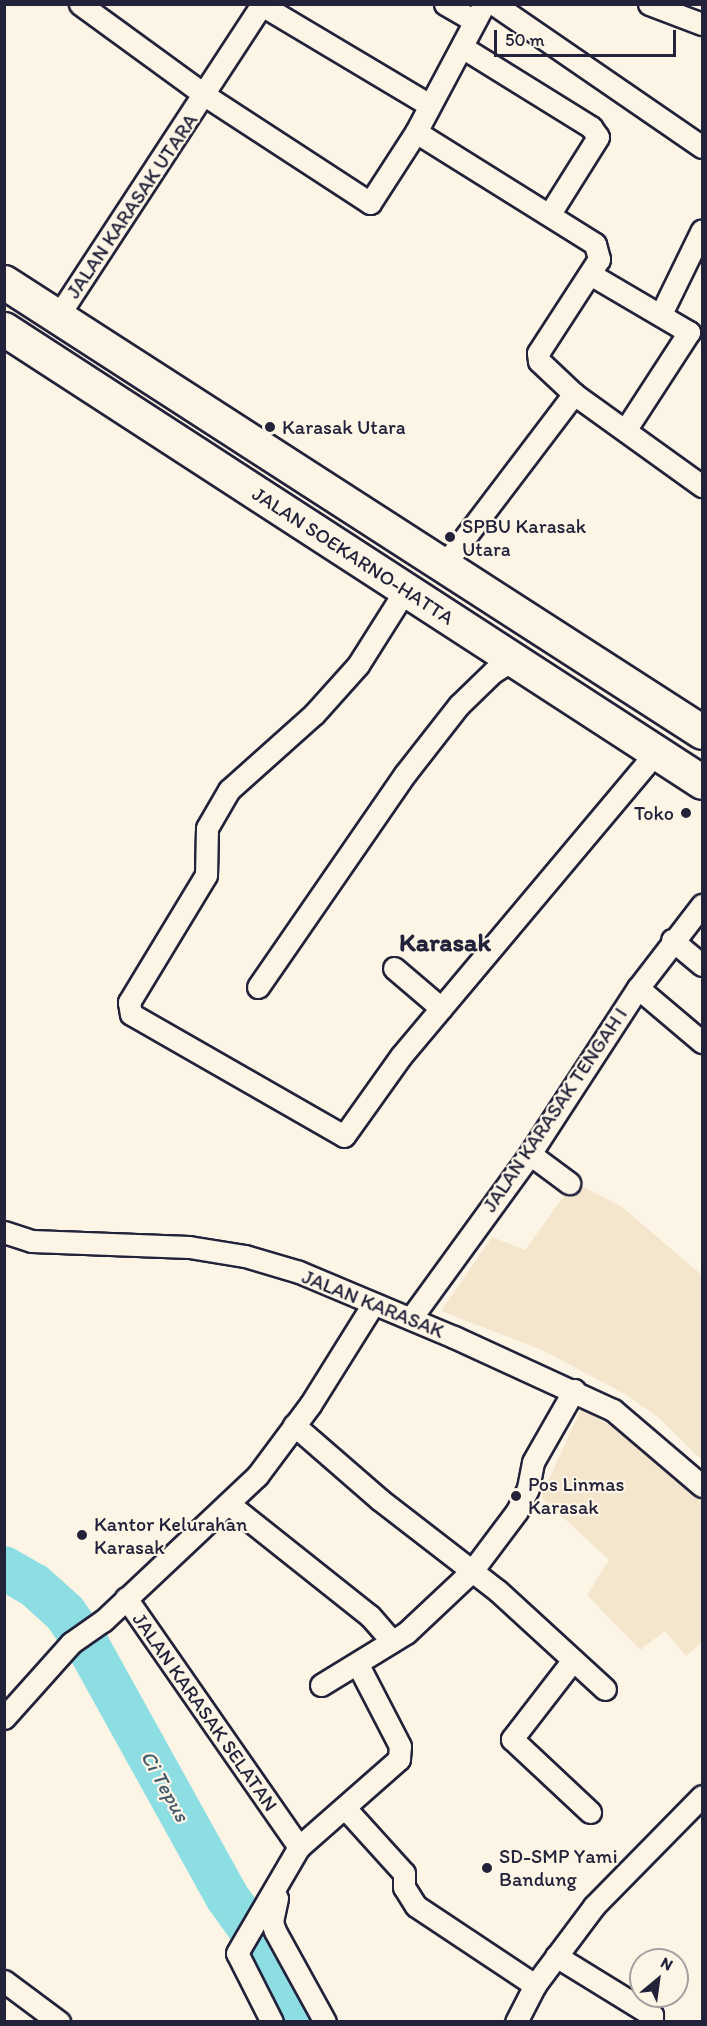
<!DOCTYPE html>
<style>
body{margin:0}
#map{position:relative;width:707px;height:2026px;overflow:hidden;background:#fcf5e5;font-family:Itim,sans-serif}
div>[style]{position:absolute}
.built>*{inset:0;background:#f4e5cd}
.river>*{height:44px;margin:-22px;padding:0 22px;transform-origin:22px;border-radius:22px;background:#8cdee3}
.roads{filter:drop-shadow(2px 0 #22223b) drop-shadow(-2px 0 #22223b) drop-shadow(0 2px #22223b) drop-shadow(0 -2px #22223b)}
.minor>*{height:21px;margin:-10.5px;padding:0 10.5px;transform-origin:10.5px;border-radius:10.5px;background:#fcf5e5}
.trunk>*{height:33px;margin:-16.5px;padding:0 16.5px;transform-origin:16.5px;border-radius:16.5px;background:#fcf5e5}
.dots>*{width:16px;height:16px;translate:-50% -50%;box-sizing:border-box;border:3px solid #fcf5e5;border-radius:50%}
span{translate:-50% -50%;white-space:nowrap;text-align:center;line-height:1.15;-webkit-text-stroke:4.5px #fcf5e5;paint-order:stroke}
.street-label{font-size:20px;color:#22223b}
.poi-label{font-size:20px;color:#22223b}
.left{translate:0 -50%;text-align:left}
.right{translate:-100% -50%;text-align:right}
.water-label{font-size:21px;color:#425a6d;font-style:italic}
.district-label{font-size:26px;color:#22223b;font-weight:700}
.frame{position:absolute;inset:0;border:6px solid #22223b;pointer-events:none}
.north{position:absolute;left:629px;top:1948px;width:60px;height:60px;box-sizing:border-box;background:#fcf5e5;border:2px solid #a5a1a1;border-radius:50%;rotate:29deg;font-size:16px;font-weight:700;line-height:24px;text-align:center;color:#22223b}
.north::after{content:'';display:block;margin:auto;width:21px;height:27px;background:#22223b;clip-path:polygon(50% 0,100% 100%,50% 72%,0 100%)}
.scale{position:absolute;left:494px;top:30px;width:182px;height:27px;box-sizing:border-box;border:3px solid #22223b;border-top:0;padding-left:8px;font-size:18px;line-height:21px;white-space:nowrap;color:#22223b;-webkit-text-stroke:4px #fcf5e5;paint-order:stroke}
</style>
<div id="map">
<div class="built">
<i style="clip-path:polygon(574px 1182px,622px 1207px,702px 1275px,702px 1460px,658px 1417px,623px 1393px,542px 1350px,441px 1311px,492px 1237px,525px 1250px)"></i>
<i style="clip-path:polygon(581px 1409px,648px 1447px,702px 1501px,702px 1642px,686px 1656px,665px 1631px,640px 1650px,587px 1595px,609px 1560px,541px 1497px)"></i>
</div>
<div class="river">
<i style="left:4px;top:1568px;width:34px;rotate:30deg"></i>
<i style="left:34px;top:1585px;width:42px;rotate:42.1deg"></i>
<i style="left:65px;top:1613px;width:40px;rotate:55.1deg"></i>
<i style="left:88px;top:1646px;width:287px;rotate:61deg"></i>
<i style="left:227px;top:1897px;width:120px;rotate:54.2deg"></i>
<i style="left:297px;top:1994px;width:29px;rotate:72deg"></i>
</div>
<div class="roads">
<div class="minor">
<i style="left:80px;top:4px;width:156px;rotate:36.1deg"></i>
<i style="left:206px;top:96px;width:196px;rotate:33.1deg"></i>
<i style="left:370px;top:203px;width:85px;rotate:-57.1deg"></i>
<i style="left:416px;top:132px;width:145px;rotate:-62deg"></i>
<i style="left:260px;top:4px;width:196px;rotate:30.8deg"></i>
<i style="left:445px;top:4px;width:34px;rotate:30deg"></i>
<i style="left:494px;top:4px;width:252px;rotate:34.5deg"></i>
<i style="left:649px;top:4px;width:57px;rotate:20.7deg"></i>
<i style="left:462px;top:47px;width:152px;rotate:31.8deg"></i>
<i style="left:591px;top:127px;width:12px;rotate:55deg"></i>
<i style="left:598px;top:137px;width:92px;rotate:122.1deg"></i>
<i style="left:416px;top:132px;width:211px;rotate:32deg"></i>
<i style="left:595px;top:244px;width:16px;rotate:75deg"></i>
<i style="left:599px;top:259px;width:112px;rotate:123deg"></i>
<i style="left:538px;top:353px;width:8px;rotate:83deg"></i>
<i style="left:539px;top:361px;width:48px;rotate:43.3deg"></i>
<i style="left:574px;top:394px;width:158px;rotate:35.7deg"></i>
<i style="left:590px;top:274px;width:115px;rotate:30.4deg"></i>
<i style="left:689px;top:332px;width:116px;rotate:123deg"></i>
<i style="left:661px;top:314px;width:93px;rotate:-64deg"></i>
<i style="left:58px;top:316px;width:373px;rotate:-56.8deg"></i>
<i style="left:444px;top:565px;width:215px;rotate:-52.8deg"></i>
<i style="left:406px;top:589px;width:90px;rotate:122.3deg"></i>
<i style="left:358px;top:665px;width:66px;rotate:131.9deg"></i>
<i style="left:314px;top:714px;width:114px;rotate:138.2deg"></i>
<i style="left:229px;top:790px;width:44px;rotate:120.1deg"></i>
<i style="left:207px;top:828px;width:47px;rotate:91.2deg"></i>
<i style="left:206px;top:875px;width:149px;rotate:121.2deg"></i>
<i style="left:129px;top:1002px;width:12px;rotate:81deg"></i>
<i style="left:131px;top:1014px;width:245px;rotate:29.8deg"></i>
<i style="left:344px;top:1136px;width:98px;rotate:-54.5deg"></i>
<i style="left:401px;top:1056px;width:397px;rotate:-50deg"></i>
<i style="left:672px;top:940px;width:39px;rotate:40deg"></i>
<i style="left:394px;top:968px;width:62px;rotate:40.4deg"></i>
<i style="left:258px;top:987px;width:259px;rotate:-55.4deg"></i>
<i style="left:405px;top:774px;width:88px;rotate:-52deg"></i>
<i style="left:459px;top:705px;width:47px;rotate:-44.1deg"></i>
<i style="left:493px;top:672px;width:25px;rotate:-32deg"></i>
<i style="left:638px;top:988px;width:84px;rotate:40.2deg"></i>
<i style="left:530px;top:1154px;width:49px;rotate:36.6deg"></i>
<i style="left:4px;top:1232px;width:29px;rotate:18deg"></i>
<i style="left:32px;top:1241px;width:157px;rotate:2.2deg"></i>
<i style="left:189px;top:1247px;width:57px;rotate:9.1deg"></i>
<i style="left:245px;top:1256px;width:56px;rotate:16.5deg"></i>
<i style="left:299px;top:1272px;width:168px;rotate:22.8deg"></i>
<i style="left:454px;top:1337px;width:175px;rotate:24.7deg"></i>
<i style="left:613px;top:1410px;width:117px;rotate:40.5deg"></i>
<i style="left:411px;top:1318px;width:203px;rotate:-54deg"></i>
<i style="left:530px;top:1154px;width:198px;rotate:-57deg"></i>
<i style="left:638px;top:988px;width:105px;rotate:-52.4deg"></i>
<i style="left:294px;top:1425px;width:113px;rotate:41deg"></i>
<i style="left:379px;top:1499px;width:150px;rotate:37.7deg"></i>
<i style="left:498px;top:1591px;width:145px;rotate:42.5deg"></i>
<i style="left:229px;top:1504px;width:180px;rotate:38.5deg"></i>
<i style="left:370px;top:1616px;width:33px;rotate:49deg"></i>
<i style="left:126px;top:1598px;width:303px;rotate:55.2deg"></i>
<i style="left:573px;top:1660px;width:100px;rotate:127.7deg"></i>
<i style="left:512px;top:1739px;width:107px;rotate:43.1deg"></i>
<i style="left:321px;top:1685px;width:100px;rotate:-31.5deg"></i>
<i style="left:406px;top:1633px;width:91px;rotate:-43.2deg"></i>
<i style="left:472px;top:1571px;width:75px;rotate:-53.1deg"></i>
<i style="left:517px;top:1511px;width:25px;rotate:-64deg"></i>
<i style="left:528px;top:1488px;width:26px;rotate:-79deg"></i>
<i style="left:533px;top:1462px;width:83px;rotate:-60.3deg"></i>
<i style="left:4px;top:1718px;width:101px;rotate:-48.2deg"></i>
<i style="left:71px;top:1643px;width:39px;rotate:-35deg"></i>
<i style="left:103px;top:1621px;width:212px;rotate:-43.3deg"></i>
<i style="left:257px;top:1476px;width:89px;rotate:-53.3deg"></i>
<i style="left:310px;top:1405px;width:119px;rotate:-58deg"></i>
<i style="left:345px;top:1808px;width:88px;rotate:47.8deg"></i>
<i style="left:404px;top:1873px;width:14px;rotate:90deg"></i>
<i style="left:404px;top:1887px;width:22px;rotate:58deg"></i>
<i style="left:416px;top:1906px;width:143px;rotate:33.6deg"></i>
<i style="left:535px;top:1985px;width:99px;rotate:-53.2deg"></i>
<i style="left:594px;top:1906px;width:154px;rotate:-45.5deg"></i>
<i style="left:277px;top:1898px;width:25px;rotate:102deg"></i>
<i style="left:272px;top:1922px;width:9px;rotate:72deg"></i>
<i style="left:275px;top:1931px;width:104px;rotate:61.2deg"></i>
<i style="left:556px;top:1956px;width:113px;rotate:31.6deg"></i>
<i style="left:652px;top:2015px;width:7px;rotate:90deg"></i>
<i style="left:4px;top:1981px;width:69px;rotate:36.7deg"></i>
<i style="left:272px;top:2022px;width:77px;rotate:-116.9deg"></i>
<i style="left:237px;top:1953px;width:123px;rotate:-59.7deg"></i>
<i style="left:299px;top:1847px;width:133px;rotate:-41.3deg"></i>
<i style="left:399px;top:1759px;width:13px;rotate:-86deg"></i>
<i style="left:400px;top:1746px;width:93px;rotate:-117.4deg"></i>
<i style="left:516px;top:2022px;width:42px;rotate:-62.8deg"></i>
</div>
<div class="trunk">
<i style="left:4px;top:282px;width:830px;rotate:32.81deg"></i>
<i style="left:4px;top:329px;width:832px;rotate:32.98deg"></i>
</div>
</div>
<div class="dots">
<i style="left:270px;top:427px;background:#22223b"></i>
<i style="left:450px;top:537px;background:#22223b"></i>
<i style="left:686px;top:813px;background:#22223b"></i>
<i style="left:516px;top:1496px;background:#22223b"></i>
<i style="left:82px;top:1535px;background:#22223b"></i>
<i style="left:487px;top:1868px;background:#22223b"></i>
</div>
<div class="street-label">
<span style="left:132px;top:206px;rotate:-56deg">JALAN KARASAK UTARA</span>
<span style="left:353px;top:556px;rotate:33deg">JALAN SOEKARNO-HATTA</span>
<span style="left:555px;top:1110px;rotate:-56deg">JALAN KARASAK TENGAH I</span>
<span style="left:373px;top:1304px;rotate:22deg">JALAN KARASAK</span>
<span style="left:205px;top:1712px;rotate:55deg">JALAN KARASAK SELATAN</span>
</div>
<div class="poi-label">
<span class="left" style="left:282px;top:427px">Karasak Utara</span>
<span class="left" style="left:462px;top:538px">SPBU Karasak<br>Utara</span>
<span class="right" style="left:674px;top:813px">Toko</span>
<span class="left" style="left:528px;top:1496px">Pos Linmas<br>Karasak</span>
<span class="left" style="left:94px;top:1536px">Kantor Kelurahan<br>Karasak</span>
<span class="left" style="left:499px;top:1868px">SD-SMP Yami<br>Bandung</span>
</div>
<div class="water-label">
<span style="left:165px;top:1786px;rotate:61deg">Ci Tepus</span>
</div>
<div class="district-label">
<span style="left:445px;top:943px">Karasak</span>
</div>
<div class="frame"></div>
<div class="north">N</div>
<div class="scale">50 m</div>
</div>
